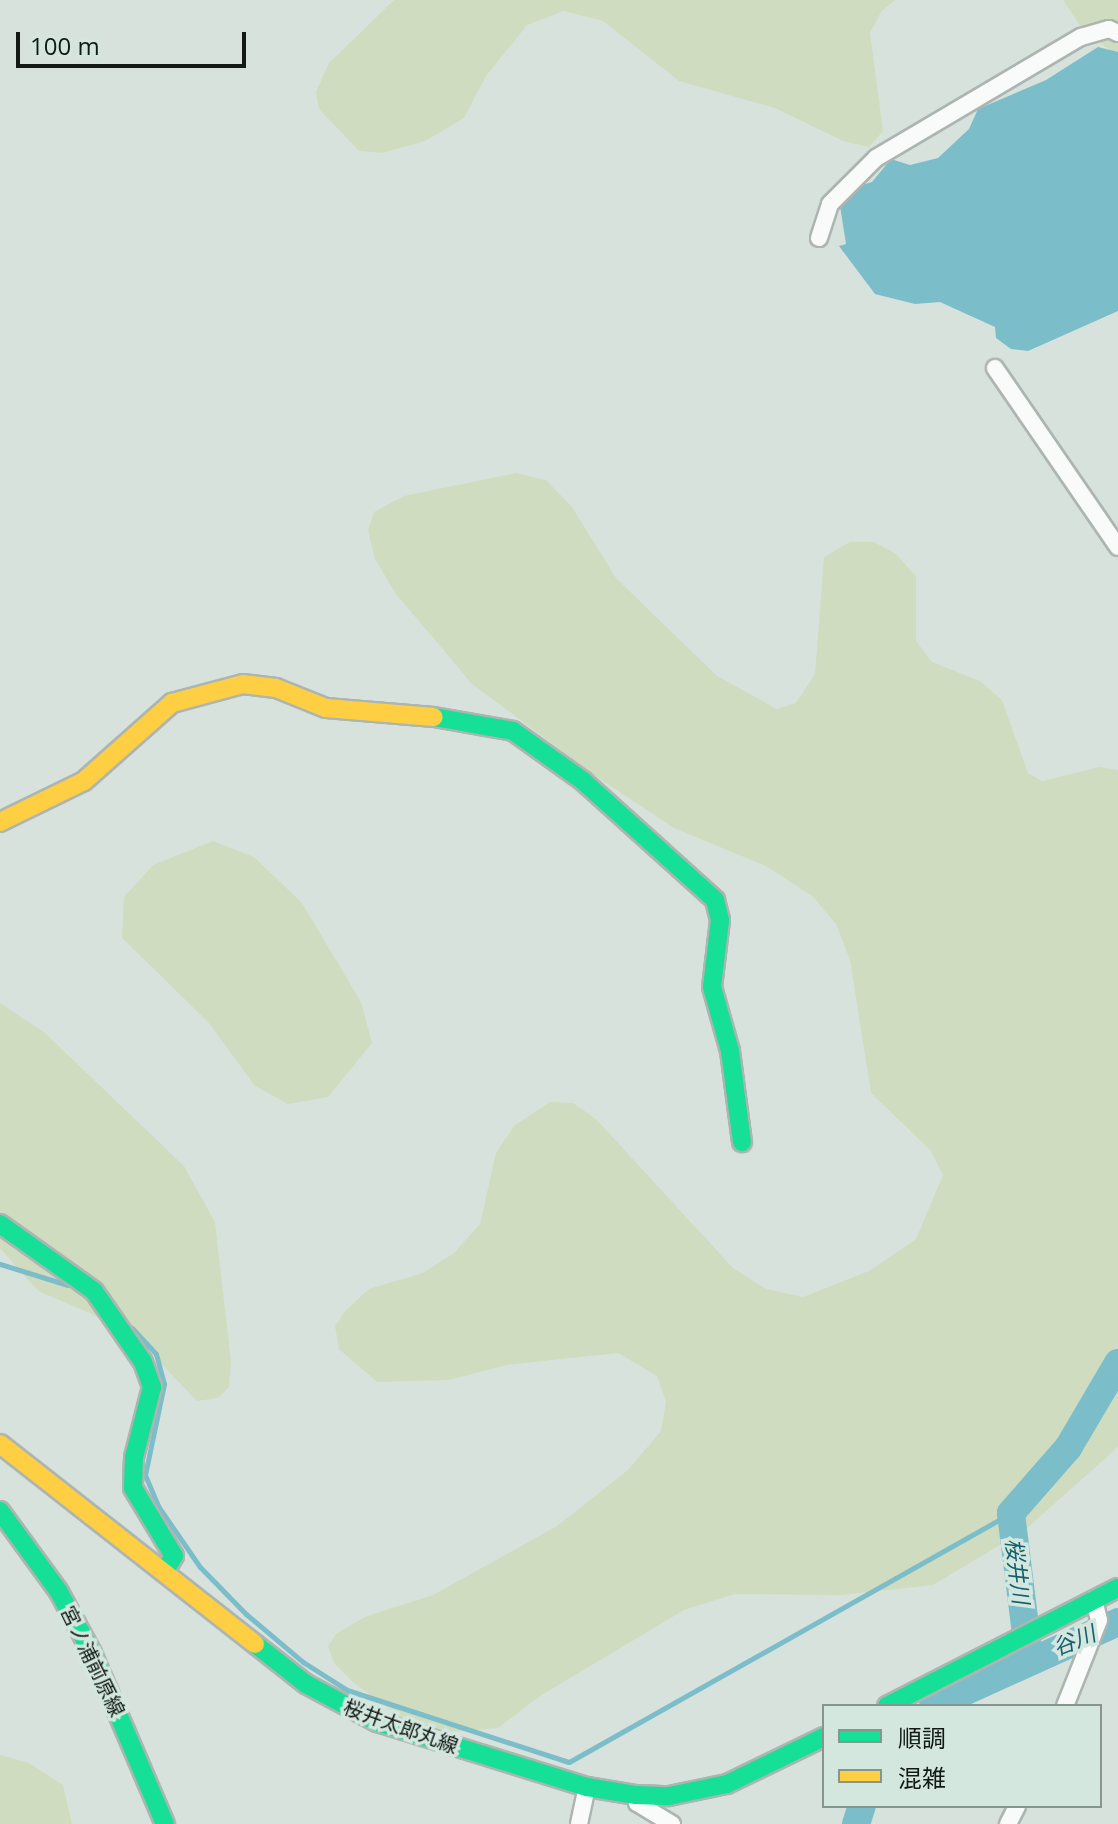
<!DOCTYPE html>
<meta charset="utf-8">
<style>
body{margin:0}
#map{position:relative;width:1118px;height:1824px;overflow:hidden;background:#d8e2dd;font-family:"Open Sans","Noto Sans JP",sans-serif}
div>[style]{position:absolute}
.green>*{inset:0;background:#d0dcbf}
.water>*{inset:0;background:#7bbdc9}
.stream>*{height:5px;margin:-2.5px;padding:0 2.5px;transform-origin:2.5px;border-radius:2.5px;background:#7bbdc9}
.river>*{height:28px;margin:-14px;padding:0 14px;transform-origin:14px;border-radius:14px;background:#7bbdc9}
.roads{filter:drop-shadow(2px 0 #adb5b1) drop-shadow(-2px 0 #adb5b1) drop-shadow(0 2px #adb5b1) drop-shadow(0 -2px #adb5b1)}
.street>*{height:16px;margin:-8px;padding:0 8px;transform-origin:8px;border-radius:8px;background:#f9fbfa}
.fast>*{height:18px;margin:-9px;padding:0 9px;transform-origin:9px;border-radius:9px;background:#16e098}
.slow>*{height:18px;margin:-9px;padding:0 9px;transform-origin:9px;border-radius:9px;background:#ffcf43}
span{translate:-50% -50%;white-space:nowrap;text-align:center;line-height:1.15;-webkit-text-stroke:7px #d3e7de;paint-order:stroke}
.street-label{font-size:20px;color:#121916}
.water-label{font-size:22px;color:#155f6e;font-style:italic}
.legend{position:absolute;left:822px;top:1704px;width:280px;height:104px;box-sizing:border-box;background:#d3e7de;border:2px solid #86958e;margin:0;padding:10px 14px;list-style:none;font-size:24px;color:#121916}
.legend li{display:flex;align-items:center;gap:16px;height:40px}
.legend b{width:40px;border:2px solid #86958e}
.scale{position:absolute;left:16px;top:32px;width:230px;height:36px;box-sizing:border-box;border:4px solid #121916;border-top:0;padding-left:10px;font-size:24px;line-height:28px;white-space:nowrap;color:#121916;-webkit-text-stroke:6px #d3e7de;paint-order:stroke}
</style>
<div id="map">
<div class="green">
<i style="clip-path:polygon(394px 0,895px 0,881px 12px,870px 33px,883px 131px,869px 147px,843px 141px,775px 108px,679px 81px,603px 21px,564px 11px,527px 25px,486px 76px,464px 118px,425px 141px,382px 153px,359px 151px,319px 109px,316px 92px,329px 63px)"></i>
<i style="clip-path:polygon(1063px 0,1118px 0,1118px 56px,1083px 30px)"></i>
<i style="clip-path:polygon(516px 473px,546px 480px,572px 507px,616px 578px,717px 676px,777px 709px,796px 703px,815px 674px,824px 557px,850px 542px,874px 542px,896px 554px,916px 576px,916px 641px,932px 662px,980px 681px,1002px 700px,1028px 773px,1042px 781px,1099px 767px,1118px 770px,1118px 1447px,1025px 1530px,933px 1585px,842px 1595px,735px 1594px,684px 1610px,540px 1696px,498px 1728px,449px 1732px,403px 1719px,354px 1683px,334px 1663px,328px 1646px,337px 1633px,367px 1616px,433px 1595px,557px 1526px,628px 1470px,661px 1431px,666px 1402px,657px 1376px,618px 1353px,506px 1365px,449px 1380px,377px 1382px,339px 1349px,335px 1326px,346px 1310px,369px 1289px,423px 1273px,454px 1253px,480px 1224px,496px 1153px,515px 1125px,550px 1102px,573px 1103px,596px 1119px,733px 1268px,766px 1289px,803px 1297px,869px 1271px,916px 1239px,943px 1175px,931px 1151px,871px 1093px,850px 960px,836px 924px,812px 896px,766px 866px,674px 828px,597px 777px,472px 684px,396px 594px,375px 559px,368px 530px,374px 512px,404px 496px)"></i>
<i style="clip-path:polygon(213px 841px,254px 857px,302px 903px,361px 1002px,372px 1043px,328px 1097px,288px 1104px,255px 1086px,208px 1022px,122px 938px,124px 897px,153px 865px)"></i>
<i style="clip-path:polygon(0 1003px,45px 1033px,184px 1166px,215px 1222px,231px 1362px,229px 1387px,218px 1398px,197px 1401px,152px 1354px,92px 1314px,38px 1291px,0 1248px)"></i>
<i style="clip-path:polygon(0 1755px,29px 1763px,63px 1785px,72px 1824px,0 1824px)"></i>
</div>
<div class="water">
<i style="clip-path:polygon(1098px 47px,1118px 52px,1118px 311px,1028px 351px,1011px 349px,996px 338px,995px 327px,940px 302px,915px 304px,875px 294px,839px 246px,846px 244px,840px 206px,859px 186px,872px 182px,891px 159px,910px 165px,938px 158px,969px 129px,978px 109px,1046px 80px)"></i>
</div>
<div class="stream">
<i style="left:0;top:1264px;width:71px;rotate:17.2deg"></i>
<i style="left:132px;top:1328px;width:35px;rotate:47deg"></i>
<i style="left:156px;top:1354px;width:31px;rotate:75deg"></i>
<i style="left:164px;top:1384px;width:93px;rotate:101.8deg"></i>
<i style="left:145px;top:1475px;width:34px;rotate:67deg"></i>
<i style="left:158px;top:1506px;width:74px;rotate:55.5deg"></i>
<i style="left:200px;top:1567px;width:66px;rotate:45.6deg"></i>
<i style="left:246px;top:1614px;width:75px;rotate:40.1deg"></i>
<i style="left:303px;top:1662px;width:52px;rotate:32.5deg"></i>
<i style="left:347px;top:1690px;width:233px;rotate:18deg"></i>
<i style="left:569px;top:1762px;width:507px;rotate:-29.39deg"></i>
</div>
<div class="river">
<i style="left:1029px;top:1658px;width:146px;rotate:-97.1deg"></i>
<i style="left:1011px;top:1513px;width:86px;rotate:-48.8deg"></i>
<i style="left:1068px;top:1448px;width:99px;rotate:-59.5deg"></i>
<i style="left:933px;top:1706px;width:203px;rotate:-24.4deg"></i>
<i style="left:856px;top:1824px;width:19px;rotate:-72deg"></i>
</div>
<div class="roads">
<div class="street">
<i style="left:819px;top:238px;width:36px;rotate:-72deg"></i>
<i style="left:830px;top:204px;width:65px;rotate:-45deg"></i>
<i style="left:876px;top:158px;width:238px;rotate:-30.6deg"></i>
<i style="left:1081px;top:37px;width:29px;rotate:-16deg"></i>
<i style="left:1109px;top:29px;width:10px;rotate:24deg"></i>
<i style="left:995px;top:368px;width:217px;rotate:55.5deg"></i>
<i style="left:1065px;top:1706px;width:92px;rotate:-68.4deg"></i>
<i style="left:1099px;top:1620px;width:21px;rotate:-104deg"></i>
<i style="left:636px;top:1795px;width:8px;rotate:83deg"></i>
<i style="left:637px;top:1803px;width:41px;rotate:31deg"></i>
<i style="left:579px;top:1824px;width:38px;rotate:-78deg"></i>
<i style="left:1008px;top:1824px;width:20px;rotate:-63deg"></i>
</div>
<div class="fast">
<i style="left:434px;top:717px;width:80px;rotate:10deg"></i>
<i style="left:513px;top:731px;width:86px;rotate:35.5deg"></i>
<i style="left:583px;top:781px;width:178px;rotate:42deg"></i>
<i style="left:715px;top:900px;width:21px;rotate:76deg"></i>
<i style="left:720px;top:920px;width:67px;rotate:96.8deg"></i>
<i style="left:712px;top:987px;width:66px;rotate:74.3deg"></i>
<i style="left:730px;top:1051px;width:92px;rotate:82.5deg"></i>
<i style="left:0;top:1224px;width:115px;rotate:35.5deg"></i>
<i style="left:94px;top:1291px;width:86px;rotate:55.4deg"></i>
<i style="left:143px;top:1362px;width:27px;rotate:70deg"></i>
<i style="left:152px;top:1387px;width:72px;rotate:104.4deg"></i>
<i style="left:134px;top:1457px;width:31px;rotate:92deg"></i>
<i style="left:133px;top:1488px;width:79px;rotate:58.9deg"></i>
<i style="left:174px;top:1556px;width:19px;rotate:122deg"></i>
<i style="left:0;top:1511px;width:100px;rotate:53.9deg"></i>
<i style="left:59px;top:1592px;width:69px;rotate:61.6deg"></i>
<i style="left:92px;top:1653px;width:186px;rotate:66.9deg"></i>
<i style="left:255px;top:1644px;width:65px;rotate:38.1deg"></i>
<i style="left:306px;top:1684px;width:81px;rotate:28.2deg"></i>
<i style="left:377px;top:1722px;width:220px;rotate:17.2deg"></i>
<i style="left:587px;top:1787px;width:50px;rotate:9.3deg"></i>
<i style="left:636px;top:1795px;width:33px;rotate:2deg"></i>
<i style="left:669px;top:1796px;width:59px;rotate:-11.7deg"></i>
<i style="left:727px;top:1784px;width:108px;rotate:-25.9deg"></i>
<i style="left:887px;top:1706px;width:259px;rotate:-27.1deg"></i>
</div>
<div class="slow">
<i style="left:0;top:822px;width:93px;rotate:-26deg"></i>
<i style="left:84px;top:781px;width:118px;rotate:-41.6deg"></i>
<i style="left:172px;top:703px;width:73px;rotate:-15deg"></i>
<i style="left:243px;top:684px;width:33px;rotate:7deg"></i>
<i style="left:276px;top:688px;width:54px;rotate:21.8deg"></i>
<i style="left:326px;top:708px;width:108px;rotate:4.8deg"></i>
<i style="left:0;top:1444px;width:324px;rotate:38.1deg"></i>
</div>
</div>
<div class="street-label">
<span style="left:93px;top:1661px;rotate:64deg">宮ノ浦前原線</span>
<span style="left:401px;top:1726px;rotate:20deg">桜井太郎丸線</span>
</div>
<div class="water-label">
<span style="left:1018px;top:1571px;rotate:83deg">桜井川</span>
<span style="left:1074px;top:1640px;rotate:-22deg">谷川</span>
</div>
<ul class="legend">
<li><b style="height:10px;background:#16e098"></b>順調</li>
<li><b style="height:10px;background:#ffcf43"></b>混雑</li>
</ul>
<div class="scale">100 m</div>
</div>
